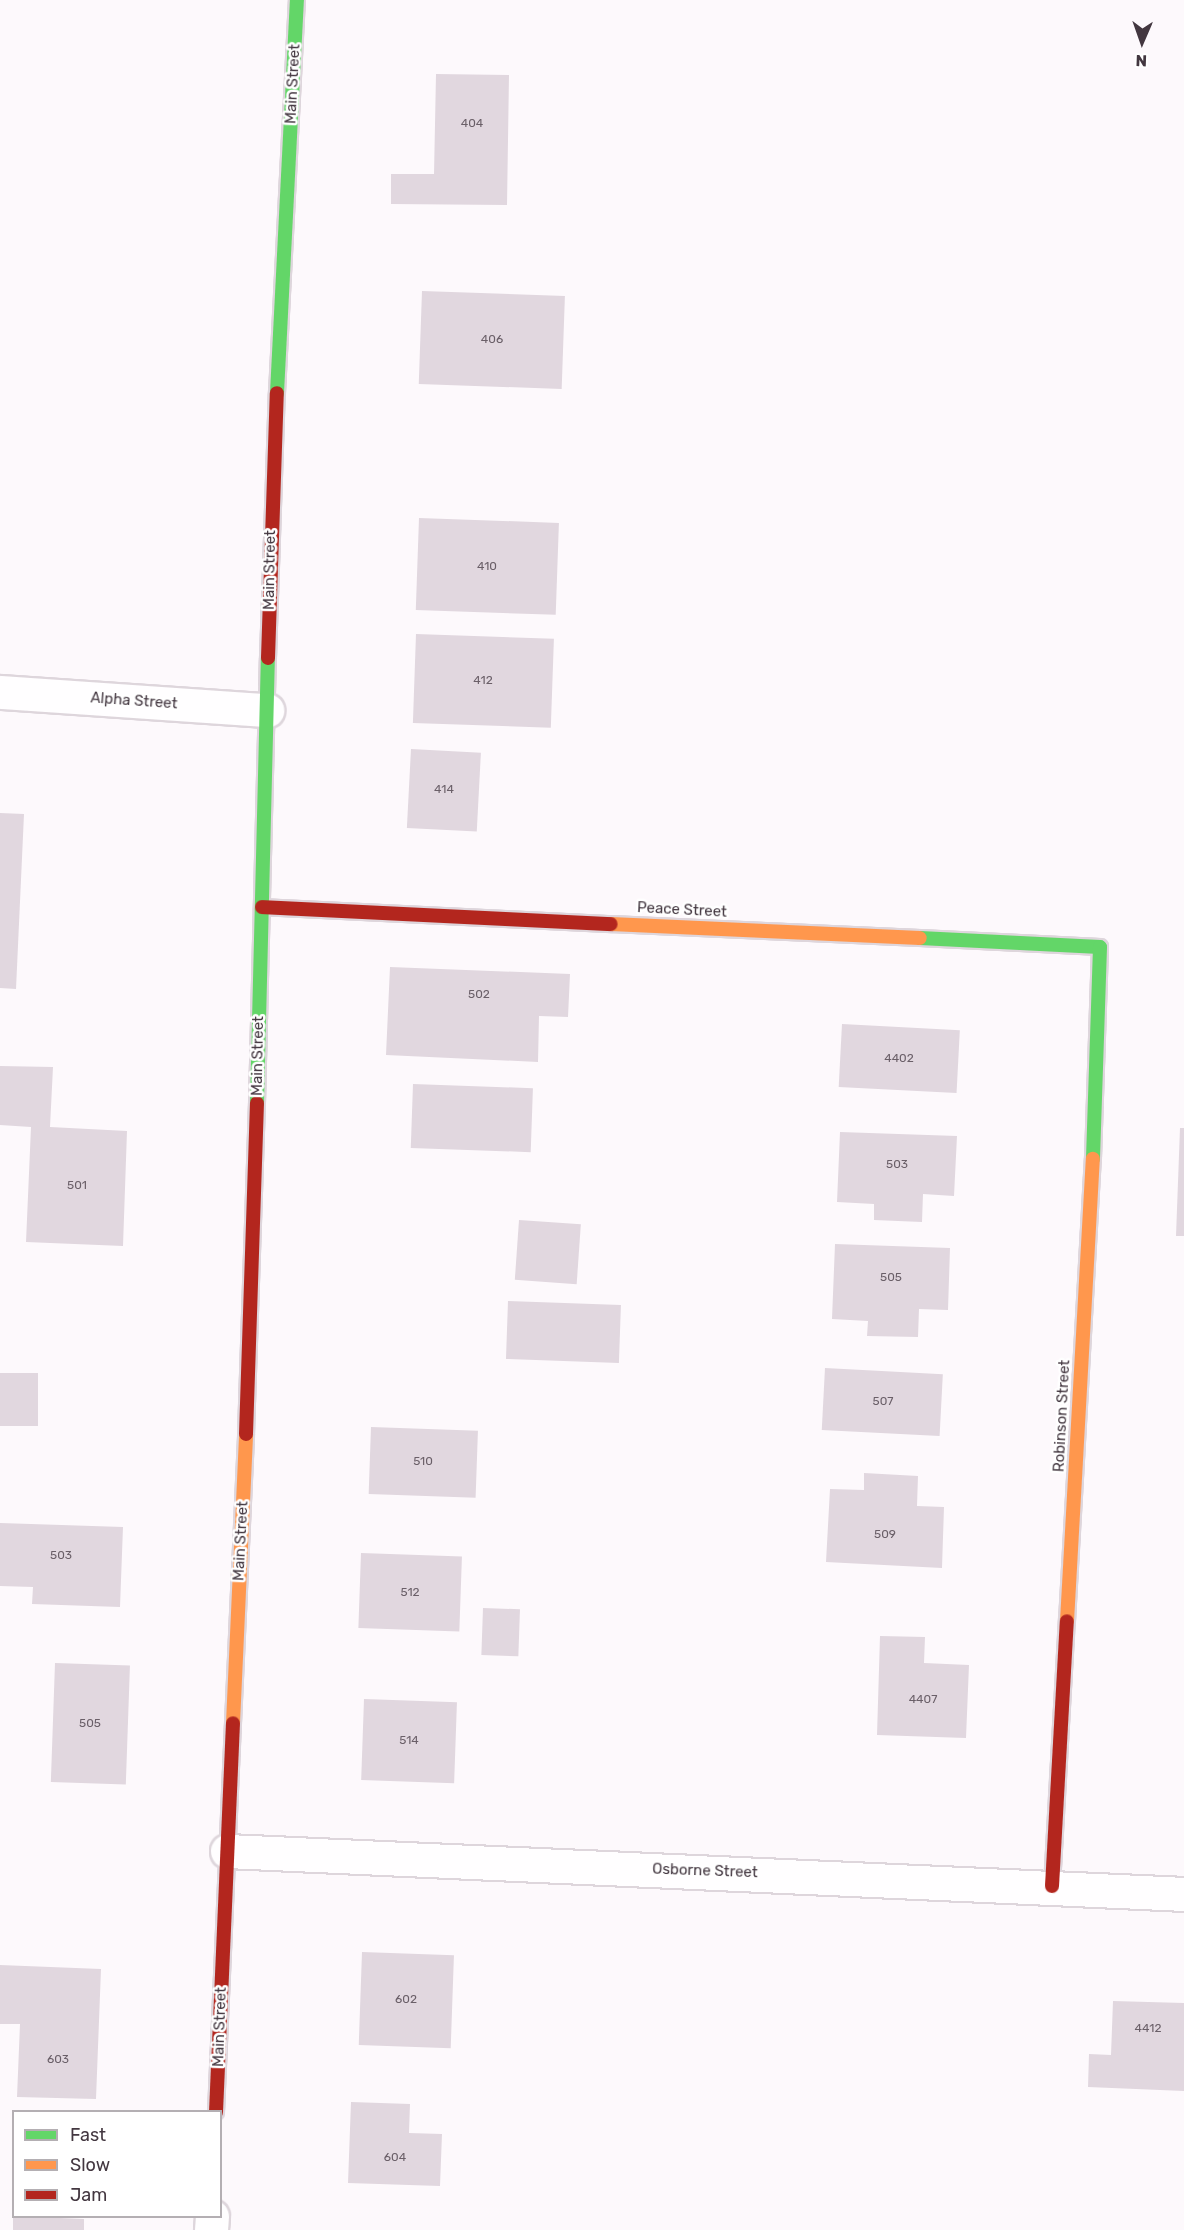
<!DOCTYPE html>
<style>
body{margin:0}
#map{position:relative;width:1184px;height:2230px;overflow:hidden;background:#fdf9fc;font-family:Rubik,sans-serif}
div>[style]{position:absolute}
.building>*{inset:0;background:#e1d7df;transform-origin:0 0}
.roads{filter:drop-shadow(2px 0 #ded6dc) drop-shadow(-2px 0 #ded6dc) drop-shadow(0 2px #ded6dc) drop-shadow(0 -2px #ded6dc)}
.street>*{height:33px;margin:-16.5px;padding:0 16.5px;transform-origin:16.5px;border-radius:16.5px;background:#fffeff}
.fast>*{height:14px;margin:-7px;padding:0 7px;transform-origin:7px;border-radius:7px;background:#63d668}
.slow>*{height:14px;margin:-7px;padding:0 7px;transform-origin:7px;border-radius:7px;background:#ff974d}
.jam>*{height:14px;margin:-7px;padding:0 7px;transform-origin:7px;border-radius:7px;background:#b3261e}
span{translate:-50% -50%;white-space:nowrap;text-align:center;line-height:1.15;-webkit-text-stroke:5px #fff;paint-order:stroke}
.number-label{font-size:12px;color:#6a5f68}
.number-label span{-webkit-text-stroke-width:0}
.street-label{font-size:15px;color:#433740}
.legend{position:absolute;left:12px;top:2110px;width:210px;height:108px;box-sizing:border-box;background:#fff;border:2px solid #b4afb3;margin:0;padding:8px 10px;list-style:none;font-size:18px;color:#433740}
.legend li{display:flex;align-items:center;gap:12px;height:30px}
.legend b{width:30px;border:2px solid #b4afb3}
.north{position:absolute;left:1112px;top:12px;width:60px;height:60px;-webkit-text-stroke:4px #fff;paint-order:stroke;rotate:182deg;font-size:16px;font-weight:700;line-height:24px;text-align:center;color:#433740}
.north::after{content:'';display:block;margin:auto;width:21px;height:27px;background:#433740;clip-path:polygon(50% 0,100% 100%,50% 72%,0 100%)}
</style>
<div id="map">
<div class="building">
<i style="clip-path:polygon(436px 74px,509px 75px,507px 205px,391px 204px,391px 174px,434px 174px)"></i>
<i style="left:422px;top:291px;width:143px;height:93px;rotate:2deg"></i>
<i style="left:419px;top:518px;width:140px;height:92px;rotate:2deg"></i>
<i style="left:416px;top:634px;width:138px;height:89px;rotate:2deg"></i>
<i style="left:411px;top:749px;width:70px;height:79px;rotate:3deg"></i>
<i style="clip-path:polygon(0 813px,24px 814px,16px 989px,0 988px)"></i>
<i style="clip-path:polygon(390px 967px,570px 974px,568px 1017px,539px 1016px,538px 1062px,386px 1055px)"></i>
<i style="left:842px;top:1024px;width:118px;height:63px;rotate:3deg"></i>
<i style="clip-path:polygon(0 1066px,53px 1067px,50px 1127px,127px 1131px,123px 1246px,26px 1242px,31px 1127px,0 1125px)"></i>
<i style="left:413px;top:1084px;width:120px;height:64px;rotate:2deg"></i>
<i style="clip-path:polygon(1180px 1128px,1184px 1128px,1184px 1236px,1176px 1236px)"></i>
<i style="clip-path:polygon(840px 1132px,957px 1136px,954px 1196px,923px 1194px,922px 1222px,874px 1220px,874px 1204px,837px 1202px)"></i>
<i style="left:519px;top:1220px;width:62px;height:60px;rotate:4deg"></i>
<i style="clip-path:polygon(835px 1244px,950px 1248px,948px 1310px,919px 1309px,918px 1337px,867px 1336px,868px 1321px,832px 1319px)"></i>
<i style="left:508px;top:1301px;width:113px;height:58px;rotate:2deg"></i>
<i style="left:825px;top:1368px;width:118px;height:62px;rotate:3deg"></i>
<i style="left:38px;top:1373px;width:53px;height:38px;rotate:90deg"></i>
<i style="left:371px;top:1427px;width:107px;height:67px;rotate:2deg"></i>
<i style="clip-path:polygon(864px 1473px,918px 1476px,917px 1506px,944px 1507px,942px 1568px,826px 1562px,830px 1489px,864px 1490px)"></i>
<i style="clip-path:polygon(0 1523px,123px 1527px,120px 1607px,32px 1604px,33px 1587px,0 1586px)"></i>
<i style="left:361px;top:1553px;width:101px;height:75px;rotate:2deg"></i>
<i style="left:483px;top:1608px;width:37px;height:47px;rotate:2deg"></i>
<i style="clip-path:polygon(880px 1636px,925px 1637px,924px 1663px,969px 1665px,966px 1738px,877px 1735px)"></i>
<i style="left:55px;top:1663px;width:75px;height:119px;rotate:2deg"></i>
<i style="left:364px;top:1699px;width:93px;height:81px;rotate:2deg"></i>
<i style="left:362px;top:1952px;width:92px;height:93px;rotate:2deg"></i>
<i style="clip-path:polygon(0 1965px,101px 1969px,96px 2099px,17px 2097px,20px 2024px,0 2024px)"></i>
<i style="clip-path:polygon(1113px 2001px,1184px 2003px,1184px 2091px,1088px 2087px,1089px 2054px,1111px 2055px)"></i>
<i style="clip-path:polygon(351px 2102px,410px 2104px,409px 2133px,442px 2134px,440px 2186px,348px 2183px)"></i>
<i style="clip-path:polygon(13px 2216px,84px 2219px,84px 2230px,13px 2230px)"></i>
</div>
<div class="roads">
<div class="street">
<i style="left:0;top:692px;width:268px;rotate:3.9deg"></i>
<i style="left:227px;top:1851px;width:958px;rotate:2.57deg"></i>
<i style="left:211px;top:2230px;width:14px;rotate:-86deg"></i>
</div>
<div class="fast">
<i style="left:277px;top:393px;width:394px;rotate:-87.1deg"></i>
<i style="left:920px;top:938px;width:180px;rotate:2.9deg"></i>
<i style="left:1100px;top:947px;width:212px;rotate:91.9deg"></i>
<i style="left:257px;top:1103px;width:445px;rotate:-88.6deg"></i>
</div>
<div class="slow">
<i style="left:611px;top:924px;width:309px;rotate:2.6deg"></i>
<i style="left:1067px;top:1621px;width:463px;rotate:-86.8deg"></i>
<i style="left:233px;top:1723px;width:289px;rotate:-87.4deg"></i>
</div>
<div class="jam">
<i style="left:268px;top:658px;width:265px;rotate:-88.1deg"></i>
<i style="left:262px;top:907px;width:349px;rotate:2.8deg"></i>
<i style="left:246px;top:1434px;width:331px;rotate:-88.1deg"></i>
<i style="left:1052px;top:1886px;width:265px;rotate:-86.8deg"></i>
<i style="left:216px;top:2112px;width:389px;rotate:-87.5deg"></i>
</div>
</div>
<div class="number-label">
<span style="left:472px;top:124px">404</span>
<span style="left:492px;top:340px">406</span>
<span style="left:487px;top:567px">410</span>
<span style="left:483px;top:681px">412</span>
<span style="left:444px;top:790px">414</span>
<span style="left:479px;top:995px">502</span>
<span style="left:899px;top:1059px">4402</span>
<span style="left:897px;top:1165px">503</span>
<span style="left:77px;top:1186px">501</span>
<span style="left:891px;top:1278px">505</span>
<span style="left:883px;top:1402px">507</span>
<span style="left:423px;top:1462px">510</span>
<span style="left:885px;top:1535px">509</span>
<span style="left:61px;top:1556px">503</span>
<span style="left:410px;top:1593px">512</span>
<span style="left:923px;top:1700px">4407</span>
<span style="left:90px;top:1724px">505</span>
<span style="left:409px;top:1741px">514</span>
<span style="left:406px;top:2000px">602</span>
<span style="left:1148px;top:2029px">4412</span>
<span style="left:58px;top:2060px">603</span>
<span style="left:395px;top:2158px">604</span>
</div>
<div class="street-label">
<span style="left:293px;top:84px;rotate:-87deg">Main Street</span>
<span style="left:270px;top:570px;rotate:-89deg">Main Street</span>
<span style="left:134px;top:701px;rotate:4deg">Alpha Street</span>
<span style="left:682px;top:910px;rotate:3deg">Peace Street</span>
<span style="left:258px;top:1056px;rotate:-89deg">Main Street</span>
<span style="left:1062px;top:1416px;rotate:-87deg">Robinson Street</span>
<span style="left:241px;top:1541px;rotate:-87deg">Main Street</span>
<span style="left:705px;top:1871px;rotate:2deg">Osborne Street</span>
<span style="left:220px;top:2027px;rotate:-88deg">Main Street</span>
</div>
<ul class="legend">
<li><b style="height:8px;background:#63d668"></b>Fast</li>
<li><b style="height:8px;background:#ff974d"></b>Slow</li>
<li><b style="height:8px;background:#b3261e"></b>Jam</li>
</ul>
<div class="north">N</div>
</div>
